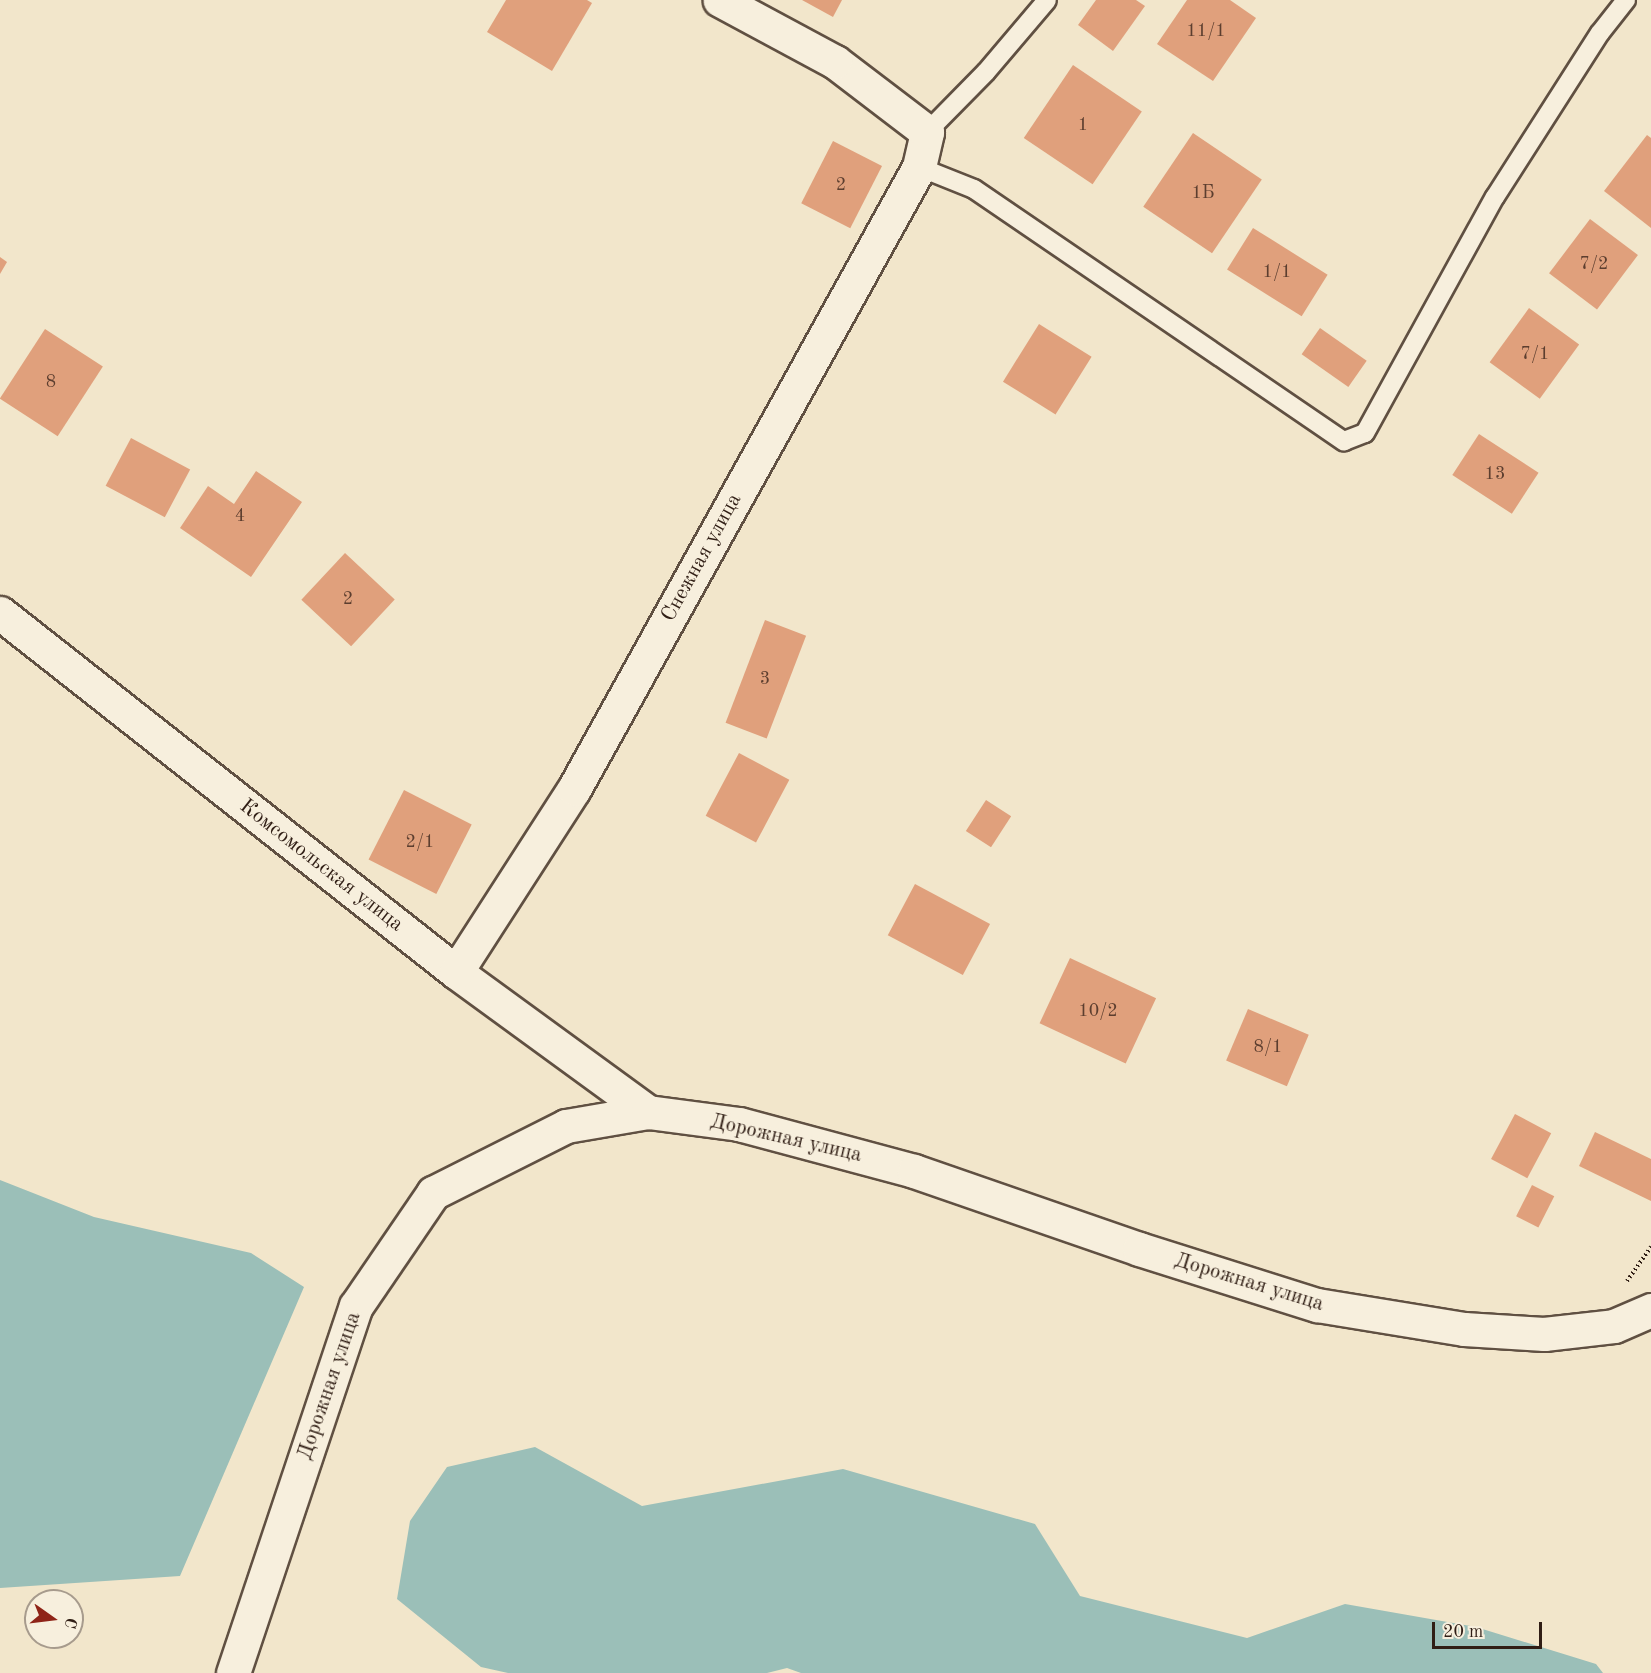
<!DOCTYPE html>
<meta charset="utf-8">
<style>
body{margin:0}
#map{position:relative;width:1651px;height:1673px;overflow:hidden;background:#f2e6cb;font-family:"Old Standard TT",serif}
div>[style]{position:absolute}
.water>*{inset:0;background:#9bbfb8}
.building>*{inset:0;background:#e0a07c;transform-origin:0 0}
.path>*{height:4px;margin-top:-2px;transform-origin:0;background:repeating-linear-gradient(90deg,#301e15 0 1.5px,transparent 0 4.5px)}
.roads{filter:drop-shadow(2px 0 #605042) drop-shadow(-2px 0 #605042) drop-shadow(0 2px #605042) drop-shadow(0 -2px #605042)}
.service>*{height:18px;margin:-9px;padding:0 9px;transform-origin:9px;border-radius:9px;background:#f7efdd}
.minor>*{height:33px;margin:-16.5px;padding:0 16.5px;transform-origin:16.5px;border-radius:16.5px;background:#f7efdd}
.tertiary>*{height:33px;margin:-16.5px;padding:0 16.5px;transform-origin:16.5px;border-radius:16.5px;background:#f7efdd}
span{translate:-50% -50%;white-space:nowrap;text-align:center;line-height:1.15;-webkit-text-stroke:6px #f7efdd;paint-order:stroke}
.number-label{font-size:18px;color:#5c3e2f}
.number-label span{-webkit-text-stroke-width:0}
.street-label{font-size:21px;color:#301e15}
.north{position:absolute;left:24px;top:1589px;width:60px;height:60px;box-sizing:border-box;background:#f7efdd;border:2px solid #a79b8d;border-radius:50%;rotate:104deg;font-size:16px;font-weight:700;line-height:24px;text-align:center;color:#301e15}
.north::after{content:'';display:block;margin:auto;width:21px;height:27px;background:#8f2418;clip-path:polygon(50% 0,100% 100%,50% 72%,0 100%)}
.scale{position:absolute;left:1432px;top:1622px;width:110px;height:27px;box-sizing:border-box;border:3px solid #301e15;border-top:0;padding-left:8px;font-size:18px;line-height:21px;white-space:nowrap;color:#301e15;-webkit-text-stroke:4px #f7efdd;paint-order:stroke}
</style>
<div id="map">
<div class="water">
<i style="clip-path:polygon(0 1180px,94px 1217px,251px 1253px,304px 1287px,180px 1576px,0 1588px)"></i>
<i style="clip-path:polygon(535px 1447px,642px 1506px,843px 1469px,1035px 1524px,1080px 1596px,1247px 1638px,1345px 1604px,1476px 1627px,1596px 1664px,1603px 1673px,801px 1673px,787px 1668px,767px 1673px,508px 1673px,481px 1667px,397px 1599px,410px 1521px,447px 1467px)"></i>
</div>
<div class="building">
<i style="clip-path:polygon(506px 0,587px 0,592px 3px,552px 71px,487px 32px)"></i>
<i style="clip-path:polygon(802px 0,842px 0,833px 17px)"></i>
<i style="clip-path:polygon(1096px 0,1136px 0,1145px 6px,1113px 51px,1078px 25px)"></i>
<i style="clip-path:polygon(1187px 0,1230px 0,1256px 18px,1213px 81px,1157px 44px)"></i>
<i style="left:1073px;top:65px;width:83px;height:88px;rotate:34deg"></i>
<i style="left:1193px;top:133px;width:83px;height:89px;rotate:34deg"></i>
<i style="clip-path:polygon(1647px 135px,1651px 138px,1651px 228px,1604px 191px)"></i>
<i style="left:833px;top:141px;width:55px;height:70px;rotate:27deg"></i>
<i style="left:1590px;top:219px;width:60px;height:68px;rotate:37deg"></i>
<i style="left:1253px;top:228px;width:88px;height:49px;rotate:32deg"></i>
<i style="clip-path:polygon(0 257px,7px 262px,0 274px)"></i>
<i style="left:1529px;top:308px;width:62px;height:67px;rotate:36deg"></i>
<i style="left:1039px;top:324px;width:62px;height:68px;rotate:32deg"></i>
<i style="left:1320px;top:328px;width:57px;height:32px;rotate:35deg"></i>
<i style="left:45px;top:329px;width:69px;height:83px;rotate:33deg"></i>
<i style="left:1479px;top:434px;width:71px;height:49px;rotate:33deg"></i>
<i style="left:131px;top:438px;width:67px;height:54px;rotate:28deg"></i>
<i style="clip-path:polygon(256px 471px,302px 502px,251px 577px,180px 528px,208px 486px,234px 504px)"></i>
<i style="left:345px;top:553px;width:68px;height:64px;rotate:43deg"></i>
<i style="left:765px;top:620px;width:44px;height:110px;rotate:21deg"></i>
<i style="left:739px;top:753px;width:57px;height:71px;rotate:28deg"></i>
<i style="left:404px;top:790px;width:76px;height:78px;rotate:27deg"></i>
<i style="left:986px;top:800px;width:30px;height:37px;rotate:33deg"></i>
<i style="left:915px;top:884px;width:85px;height:58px;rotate:28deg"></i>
<i style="left:1070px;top:958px;width:95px;height:72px;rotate:25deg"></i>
<i style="left:1248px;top:1009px;width:66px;height:56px;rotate:23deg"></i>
<i style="left:1515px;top:1114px;width:41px;height:51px;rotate:28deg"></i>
<i style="clip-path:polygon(1595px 1132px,1651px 1159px,1651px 1201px,1579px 1166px)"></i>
<i style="left:1532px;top:1185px;width:25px;height:35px;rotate:27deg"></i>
</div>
<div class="path">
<i style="left:1627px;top:1281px;width:42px;rotate:-54.8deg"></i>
</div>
<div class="roads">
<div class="service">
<i style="left:927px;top:132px;width:84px;rotate:-45.5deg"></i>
<i style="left:986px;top:72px;width:94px;rotate:-49.7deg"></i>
<i style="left:919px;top:167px;width:59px;rotate:21.8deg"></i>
<i style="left:974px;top:189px;width:448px;rotate:34.3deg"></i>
<i style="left:1344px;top:441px;width:22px;rotate:-21deg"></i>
<i style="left:1365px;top:433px;width:269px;rotate:-61.2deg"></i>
<i style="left:1495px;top:197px;width:195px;rotate:-57.4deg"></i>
<i style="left:1600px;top:33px;width:42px;rotate:-51.8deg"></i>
</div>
<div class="minor">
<i style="left:0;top:613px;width:580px;rotate:38.21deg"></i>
<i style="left:456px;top:972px;width:238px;rotate:36.1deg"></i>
<i style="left:456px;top:972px;width:218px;rotate:-57.2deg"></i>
<i style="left:574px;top:789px;width:711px;rotate:-60.98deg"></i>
<i style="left:919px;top:167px;width:36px;rotate:-77deg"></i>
<i style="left:927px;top:132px;width:116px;rotate:-142.7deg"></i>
<i style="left:835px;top:62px;width:131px;rotate:-151.7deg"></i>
<i style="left:233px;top:1673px;width:387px;rotate:-71.5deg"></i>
<i style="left:356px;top:1306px;width:137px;rotate:-55.7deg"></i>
<i style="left:433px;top:1193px;width:149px;rotate:-26.7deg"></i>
<i style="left:566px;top:1126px;width:83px;rotate:-9.7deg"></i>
</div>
<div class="tertiary">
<i style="left:648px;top:1112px;width:92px;rotate:7.5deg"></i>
<i style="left:739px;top:1124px;width:181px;rotate:15deg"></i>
<i style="left:914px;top:1171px;width:238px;rotate:19.1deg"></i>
<i style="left:1139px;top:1249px;width:187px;rotate:17.5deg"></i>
<i style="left:1317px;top:1305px;width:149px;rotate:9.3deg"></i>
<i style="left:1464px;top:1329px;width:80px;rotate:3.6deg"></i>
<i style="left:1544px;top:1334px;width:70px;rotate:-6.5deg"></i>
<i style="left:1614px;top:1326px;width:40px;rotate:-23.4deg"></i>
</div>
</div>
<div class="number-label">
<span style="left:1206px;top:31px">11/1</span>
<span style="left:1083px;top:125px">1</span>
<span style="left:841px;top:185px">2</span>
<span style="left:1203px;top:193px">1Б</span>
<span style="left:1594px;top:264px">7/2</span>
<span style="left:1277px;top:272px">1/1</span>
<span style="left:1535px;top:354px">7/1</span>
<span style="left:51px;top:382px">8</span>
<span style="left:1495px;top:474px">13</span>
<span style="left:240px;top:516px">4</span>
<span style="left:348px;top:599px">2</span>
<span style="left:765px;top:679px">3</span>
<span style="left:420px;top:842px">2/1</span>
<span style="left:1098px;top:1011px">10/2</span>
<span style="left:1268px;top:1047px">8/1</span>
</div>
<div class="street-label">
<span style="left:702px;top:558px;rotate:-61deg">Снежная улица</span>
<span style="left:321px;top:866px;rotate:38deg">Комсомольская улица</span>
<span style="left:786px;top:1139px;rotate:13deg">Дорожная улица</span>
<span style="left:1249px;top:1283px;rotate:17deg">Дорожная улица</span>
<span style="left:330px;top:1386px;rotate:-71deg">Дорожная улица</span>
</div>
<div class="north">С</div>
<div class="scale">20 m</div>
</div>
